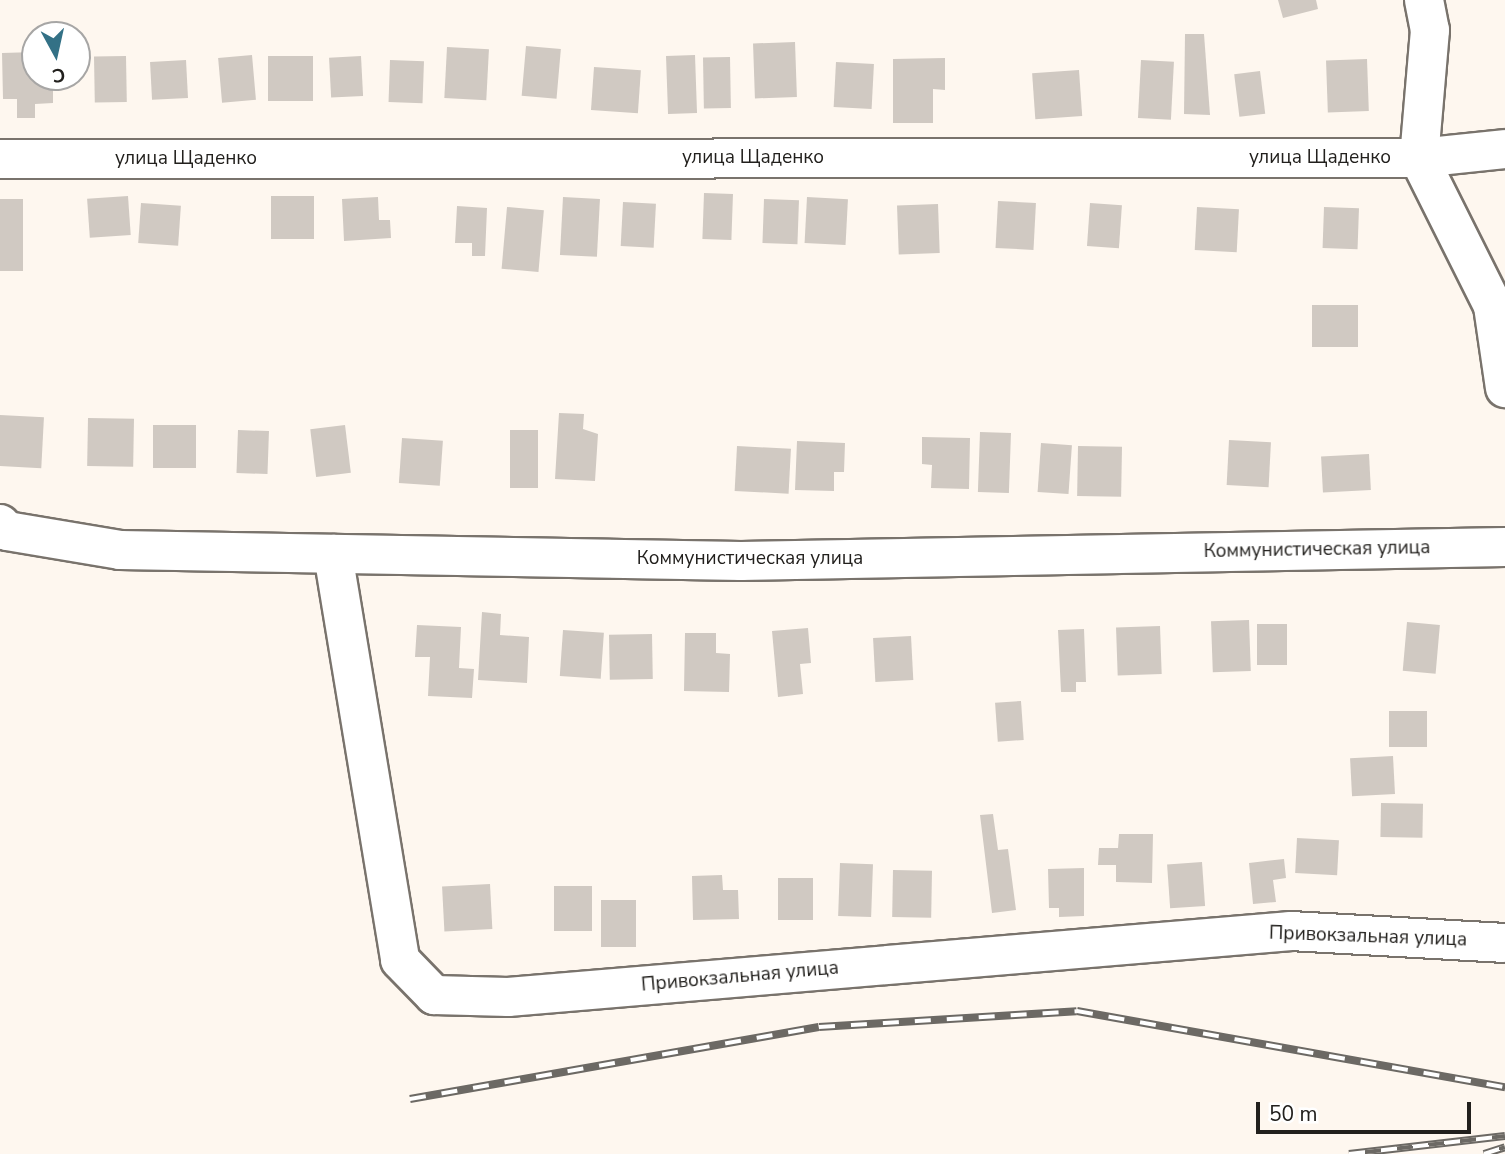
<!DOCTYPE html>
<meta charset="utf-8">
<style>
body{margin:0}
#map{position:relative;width:1505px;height:1154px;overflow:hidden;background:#fef7ef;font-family:"Nunito Sans",sans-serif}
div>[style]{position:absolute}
.building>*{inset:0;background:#d0c9c2;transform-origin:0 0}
.roads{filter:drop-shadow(2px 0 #79736c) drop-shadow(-2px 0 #79736c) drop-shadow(0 2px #79736c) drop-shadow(0 -2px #79736c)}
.minor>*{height:38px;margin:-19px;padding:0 19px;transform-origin:19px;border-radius:19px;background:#fff}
.rail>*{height:8px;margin-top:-4px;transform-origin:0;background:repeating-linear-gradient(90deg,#fff 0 16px,#6c6964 0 32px);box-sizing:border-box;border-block:2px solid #6c6964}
span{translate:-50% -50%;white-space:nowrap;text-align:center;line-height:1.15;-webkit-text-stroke:6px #fff;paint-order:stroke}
.street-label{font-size:19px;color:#22201d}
.north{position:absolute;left:21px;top:21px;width:70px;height:70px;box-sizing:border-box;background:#fff;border:2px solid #a7a6a5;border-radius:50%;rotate:172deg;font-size:19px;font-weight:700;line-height:28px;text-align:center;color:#22201d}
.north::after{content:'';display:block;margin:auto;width:24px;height:32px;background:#337186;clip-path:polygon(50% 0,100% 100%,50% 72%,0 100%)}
.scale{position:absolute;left:1256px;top:1102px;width:215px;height:32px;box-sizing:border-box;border:4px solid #22201d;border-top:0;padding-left:9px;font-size:21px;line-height:24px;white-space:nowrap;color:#22201d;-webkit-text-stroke:5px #fff;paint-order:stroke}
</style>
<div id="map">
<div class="building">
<i style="clip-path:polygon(1278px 0,1316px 0,1318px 9px,1283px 18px)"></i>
<i style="clip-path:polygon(1185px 34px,1204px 34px,1210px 115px,1184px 114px)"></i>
<i style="left:795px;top:42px;width:55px;height:42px;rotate:88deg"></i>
<i style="left:526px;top:46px;width:35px;height:50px;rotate:5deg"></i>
<i style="left:447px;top:47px;width:42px;height:51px;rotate:3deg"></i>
<i style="clip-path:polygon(35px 52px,35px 77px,53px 77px,53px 103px,35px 104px,35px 118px,17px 118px,17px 99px,3px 99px,2px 53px)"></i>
<i style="left:252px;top:55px;width:45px;height:34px;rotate:85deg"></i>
<i style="left:695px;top:55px;width:58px;height:29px;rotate:88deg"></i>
<i style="left:126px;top:56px;width:46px;height:32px;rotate:89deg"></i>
<i style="left:313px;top:56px;width:45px;height:45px;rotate:90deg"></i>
<i style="left:361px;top:56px;width:40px;height:32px;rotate:87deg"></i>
<i style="left:730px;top:57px;width:51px;height:27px;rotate:89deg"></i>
<i style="clip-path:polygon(945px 58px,945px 90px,933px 89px,933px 123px,893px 123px,893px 59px)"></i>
<i style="left:1367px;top:59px;width:52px;height:41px;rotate:88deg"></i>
<i style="left:186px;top:60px;width:38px;height:36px;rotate:87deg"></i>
<i style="left:390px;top:60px;width:34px;height:42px;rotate:2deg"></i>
<i style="left:1141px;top:60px;width:33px;height:58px;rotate:3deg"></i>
<i style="left:836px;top:62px;width:38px;height:45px;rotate:3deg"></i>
<i style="left:594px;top:67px;width:47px;height:43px;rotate:4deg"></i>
<i style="left:1079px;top:70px;width:46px;height:47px;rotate:86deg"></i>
<i style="left:1260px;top:71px;width:43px;height:26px;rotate:83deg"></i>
<i style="left:704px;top:193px;width:29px;height:46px;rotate:2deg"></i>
<i style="left:128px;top:196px;width:39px;height:41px;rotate:86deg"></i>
<i style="left:271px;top:196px;width:43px;height:43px"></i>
<i style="clip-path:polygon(378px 197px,379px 220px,390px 220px,391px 238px,344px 241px,342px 199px)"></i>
<i style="left:563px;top:197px;width:37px;height:58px;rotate:3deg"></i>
<i style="left:807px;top:197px;width:41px;height:46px;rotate:3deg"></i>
<i style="left:0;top:199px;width:23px;height:72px"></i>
<i style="left:764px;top:199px;width:35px;height:44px;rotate:2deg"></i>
<i style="left:998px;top:201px;width:38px;height:47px;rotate:3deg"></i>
<i style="left:623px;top:202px;width:33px;height:44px;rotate:3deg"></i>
<i style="left:141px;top:203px;width:40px;height:40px;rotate:4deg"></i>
<i style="left:1090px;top:203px;width:32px;height:43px;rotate:4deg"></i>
<i style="left:938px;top:204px;width:49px;height:41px;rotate:88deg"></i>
<i style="clip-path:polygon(457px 206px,487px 208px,485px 256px,472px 256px,472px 243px,455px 243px)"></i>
<i style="left:507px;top:207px;width:37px;height:62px;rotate:5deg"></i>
<i style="left:1197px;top:207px;width:42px;height:43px;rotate:3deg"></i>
<i style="left:1324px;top:207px;width:35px;height:41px;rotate:2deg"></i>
<i style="left:1312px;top:305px;width:46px;height:42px"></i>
<i style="clip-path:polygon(559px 413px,584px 414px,583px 429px,598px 434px,595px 481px,555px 479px)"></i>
<i style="left:0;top:415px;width:44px;height:51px;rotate:3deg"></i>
<i style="left:88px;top:418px;width:46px;height:48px;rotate:1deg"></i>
<i style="left:153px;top:425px;width:43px;height:43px"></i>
<i style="left:345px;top:425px;width:48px;height:35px;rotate:83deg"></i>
<i style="left:238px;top:430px;width:31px;height:43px;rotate:2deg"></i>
<i style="left:510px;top:430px;width:28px;height:58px"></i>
<i style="left:980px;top:432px;width:31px;height:60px;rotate:2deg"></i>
<i style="clip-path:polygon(922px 437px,970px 438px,969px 489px,931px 488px,932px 465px,922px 464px)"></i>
<i style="left:402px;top:438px;width:41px;height:45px;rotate:4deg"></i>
<i style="left:1229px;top:440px;width:42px;height:45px;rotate:3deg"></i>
<i style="clip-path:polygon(797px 441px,845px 443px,844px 472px,834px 472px,834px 491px,795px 490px)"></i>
<i style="left:1041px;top:443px;width:31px;height:49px;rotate:4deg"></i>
<i style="left:737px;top:446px;width:54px;height:45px;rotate:3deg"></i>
<i style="left:1078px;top:446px;width:44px;height:50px;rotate:1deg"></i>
<i style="left:1369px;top:454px;width:36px;height:48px;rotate:87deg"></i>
<i style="clip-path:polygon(482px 612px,501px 614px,500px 635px,529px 637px,527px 683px,478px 680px)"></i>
<i style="left:1249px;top:620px;width:51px;height:38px;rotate:88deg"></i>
<i style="left:1407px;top:622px;width:33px;height:49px;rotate:5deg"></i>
<i style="left:1257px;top:624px;width:30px;height:41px"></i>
<i style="clip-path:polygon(417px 625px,461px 627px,459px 668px,474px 669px,472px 698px,428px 696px,430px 657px,415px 657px)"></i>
<i style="left:1160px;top:626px;width:48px;height:44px;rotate:88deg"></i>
<i style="clip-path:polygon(808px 628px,811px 663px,800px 664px,803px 694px,778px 697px,772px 631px)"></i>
<i style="clip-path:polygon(1084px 629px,1086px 682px,1076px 682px,1076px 692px,1061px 692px,1058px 630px)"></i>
<i style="left:563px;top:630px;width:41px;height:46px;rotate:4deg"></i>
<i style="clip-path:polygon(685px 633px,716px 633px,716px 653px,730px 654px,729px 692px,684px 691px)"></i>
<i style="left:652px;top:634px;width:45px;height:43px;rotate:89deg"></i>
<i style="left:911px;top:636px;width:44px;height:38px;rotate:87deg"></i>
<i style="left:1021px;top:701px;width:39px;height:26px;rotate:86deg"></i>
<i style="left:1389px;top:711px;width:38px;height:36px"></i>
<i style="left:1393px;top:756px;width:38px;height:43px;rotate:87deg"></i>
<i style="left:1381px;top:803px;width:42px;height:34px;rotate:1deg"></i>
<i style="clip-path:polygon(993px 814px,998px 850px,1008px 849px,1016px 910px,992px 913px,980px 815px)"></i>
<i style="clip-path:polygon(1119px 834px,1153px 834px,1152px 883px,1116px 882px,1116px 865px,1098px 865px,1099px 848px,1118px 848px)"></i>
<i style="left:1297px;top:838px;width:42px;height:35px;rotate:3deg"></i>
<i style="clip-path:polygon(1284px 859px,1286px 878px,1273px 880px,1276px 902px,1253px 904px,1249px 863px)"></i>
<i style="left:1202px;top:862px;width:44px;height:35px;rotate:86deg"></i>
<i style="left:840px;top:863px;width:33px;height:53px;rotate:2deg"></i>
<i style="clip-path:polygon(1084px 868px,1084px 916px,1059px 917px,1059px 908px,1049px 908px,1048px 869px)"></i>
<i style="left:893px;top:870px;width:39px;height:47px;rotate:1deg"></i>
<i style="clip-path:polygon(722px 875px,723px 890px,738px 890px,739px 919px,693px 920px,692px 876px)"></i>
<i style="left:778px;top:878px;width:35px;height:42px"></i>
<i style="left:490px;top:884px;width:45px;height:48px;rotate:87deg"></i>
<i style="left:554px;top:886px;width:38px;height:45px"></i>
<i style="left:601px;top:900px;width:35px;height:47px"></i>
</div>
<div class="roads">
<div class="minor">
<i style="left:1424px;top:0;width:31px;rotate:79deg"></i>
<i style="left:1430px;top:30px;width:128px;rotate:94.9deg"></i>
<i style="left:1419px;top:158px;width:165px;rotate:63.4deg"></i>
<i style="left:1493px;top:306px;width:83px;rotate:81.7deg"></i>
<i style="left:0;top:159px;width:1419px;rotate:-0.04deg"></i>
<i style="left:1419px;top:158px;width:86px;rotate:-6deg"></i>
<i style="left:0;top:524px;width:10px;rotate:45deg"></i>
<i style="left:7px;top:531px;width:115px;rotate:9.5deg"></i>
<i style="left:120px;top:550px;width:621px;rotate:1.01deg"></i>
<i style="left:741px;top:561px;width:764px;rotate:-1.05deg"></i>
<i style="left:333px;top:554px;width:411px;rotate:80.6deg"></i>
<i style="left:400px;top:960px;width:49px;rotate:45.8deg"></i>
<i style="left:434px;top:995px;width:74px;rotate:1.5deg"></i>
<i style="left:508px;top:997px;width:786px;rotate:-4.82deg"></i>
<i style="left:1291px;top:931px;width:214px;rotate:3.2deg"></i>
</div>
</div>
<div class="rail">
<i style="left:410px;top:1099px;width:415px;rotate:-10deg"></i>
<i style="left:819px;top:1027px;width:258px;rotate:-3.5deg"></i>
<i style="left:1077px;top:1011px;width:435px;rotate:10.1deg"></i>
<i style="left:1349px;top:1154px;width:157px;rotate:-6.6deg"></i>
<i style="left:1484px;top:1154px;width:22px;rotate:-18deg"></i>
</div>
<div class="street-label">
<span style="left:753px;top:158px">улица Щаденко</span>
<span style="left:1320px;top:158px">улица Щаденко</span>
<span style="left:186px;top:159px">улица Щаденко</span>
<span style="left:1317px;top:550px;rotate:-1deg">Коммунистическая улица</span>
<span style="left:750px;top:559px">Коммунистическая улица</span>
<span style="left:1368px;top:937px;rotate:2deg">Привокзальная улица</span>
<span style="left:740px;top:977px;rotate:-5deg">Привокзальная улица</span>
</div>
<div class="north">С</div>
<div class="scale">50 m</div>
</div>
